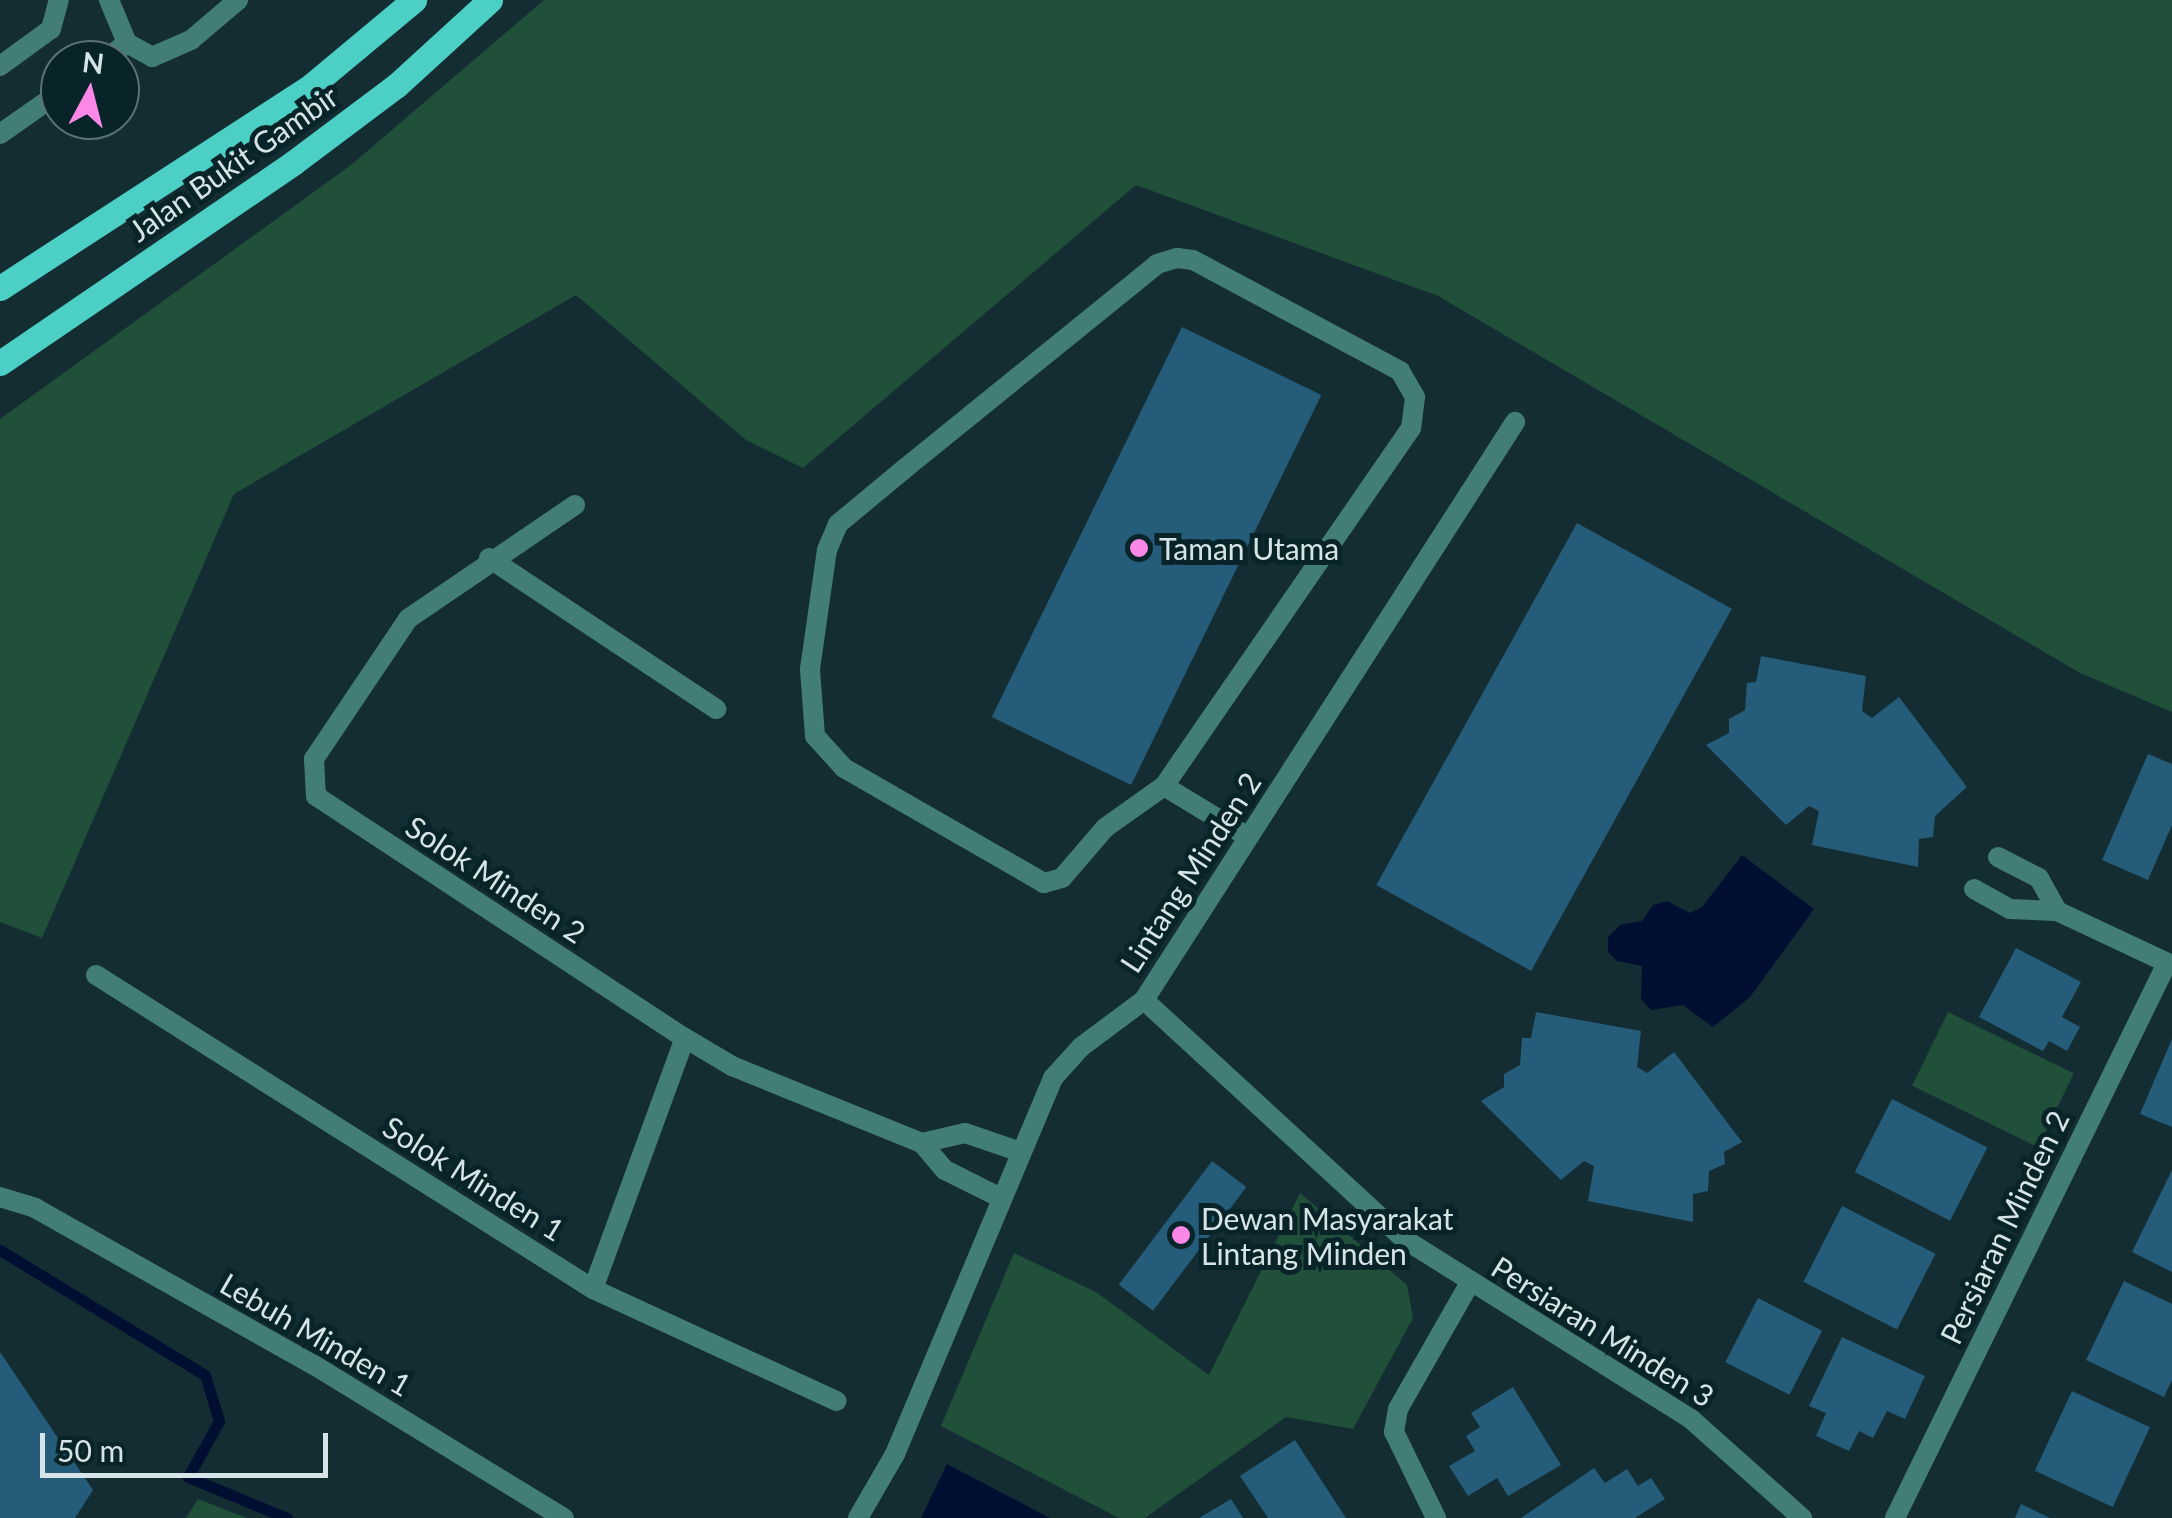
<!DOCTYPE html>
<style>
body{margin:0}
#map{position:relative;width:2172px;height:1518px;overflow:hidden;background:#142d32;font-family:Lato,sans-serif}
div>[style]{position:absolute}
.green>*{inset:0;background:#204f3a;transform-origin:0 0}
.water>*{inset:0;background:#000e32}
.stream>*{height:11px;margin:-5.5px;padding:0 5.5px;transform-origin:5.5px;border-radius:5.5px;background:#000e32}
.building>*{inset:0;background:#255c7a;transform-origin:0 0}
.lane>*{height:20px;margin:-10px;padding:0 10px;transform-origin:10px;border-radius:10px;background:#437d77}
.street>*{height:20px;margin:-10px;padding:0 10px;transform-origin:10px;border-radius:10px;background:#437d77}
.primary>*{height:25px;margin:-12.5px;padding:0 12.5px;transform-origin:12.5px;border-radius:12.5px;background:#4cd0c5}
.dots>*{width:28px;height:28px;translate:-50% -50%;box-sizing:border-box;border:5px solid #092428;border-radius:50%}
span{translate:-50% -50%;white-space:nowrap;text-align:center;line-height:1.15;-webkit-text-stroke:10px #092428;paint-order:stroke}
.street-label{font-size:30px;color:#d6e4e7}
.poi-label{font-size:30px;color:#d6e4e7}
.left{translate:0 -50%;text-align:left}
.north{position:absolute;left:40px;top:40px;width:100px;height:100px;box-sizing:border-box;background:#092428;border:2px solid #5b7174;border-radius:50%;rotate:7deg;font-size:28px;font-weight:700;line-height:40px;text-align:center;color:#d6e4e7}
.north::after{content:'';display:block;margin:auto;width:35px;height:45px;background:#fb87e6;clip-path:polygon(50% 0,100% 100%,50% 72%,0 100%)}
.scale{position:absolute;left:40px;top:1433px;width:288px;height:45px;box-sizing:border-box;border:5px solid #d6e4e7;border-top:0;padding-left:12px;font-size:30px;line-height:35px;white-space:nowrap;color:#d6e4e7;-webkit-text-stroke:8px #092428;paint-order:stroke}
</style>
<div id="map">
<div class="green">
<i style="clip-path:polygon(544px 0,2172px 0,2172px 712px,2080px 673px,1438px 296px,1136px 185px,803px 468px,746px 440px,576px 295px,234px 494px,42px 938px,0 922px,0 419px,351px 165px)"></i>
<i style="left:1948px;top:1012px;width:140px;height:82px;rotate:26deg"></i>
<i style="clip-path:polygon(1300px 1193px,1407px 1285px,1413px 1318px,1353px 1429px,1286px 1417px,1145px 1518px,1119px 1518px,941px 1426px,1014px 1253px,1096px 1292px,1209px 1375px)"></i>
<i style="clip-path:polygon(198px 1499px,247px 1518px,186px 1518px)"></i>
</div>
<div class="water">
<i style="clip-path:polygon(1742px 855px,1814px 909px,1750px 997px,1713px 1027px,1683px 1005px,1651px 1010px,1641px 999px,1642px 966px,1617px 961px,1608px 952px,1608px 937px,1620px 925px,1642px 921px,1653px 905px,1667px 901px,1690px 913px,1702px 907px)"></i>
<i style="clip-path:polygon(947px 1464px,1050px 1518px,921px 1518px)"></i>
</div>
<div class="stream">
<i style="left:0;top:1250px;width:240px;rotate:31.4deg"></i>
<i style="left:205px;top:1375px;width:48px;rotate:73.1deg"></i>
<i style="left:219px;top:1421px;width:64px;rotate:119deg"></i>
<i style="left:188px;top:1477px;width:107px;rotate:22.5deg"></i>
</div>
<div class="building">
<i style="left:1182px;top:327px;width:155px;height:434px;rotate:26deg"></i>
<i style="left:1577px;top:523px;width:177px;height:414px;rotate:29deg"></i>
<i style="clip-path:polygon(1761px 656px,1866px 676px,1862px 711px,1872px 718px,1899px 697px,1967px 787px,1935px 816px,1933px 837px,1919px 839px,1918px 867px,1812px 845px,1819px 811px,1809px 806px,1786px 825px,1706px 745px,1729px 733px,1729px 719px,1745px 710px,1747px 683px,1756px 682px)"></i>
<i style="clip-path:polygon(2148px 754px,2172px 764px,2172px 825px,2148px 880px,2102px 860px)"></i>
<i style="clip-path:polygon(2016px 948px,2081px 982px,2062px 1017px,2080px 1027px,2067px 1051px,2049px 1041px,2043px 1051px,1979px 1017px)"></i>
<i style="clip-path:polygon(1536px 1012px,1641px 1031px,1637px 1067px,1647px 1073px,1674px 1052px,1742px 1142px,1724px 1152px,1725px 1164px,1709px 1171px,1708px 1191px,1693px 1194px,1693px 1222px,1588px 1201px,1594px 1166px,1584px 1161px,1561px 1180px,1481px 1101px,1504px 1087px,1504px 1074px,1520px 1065px,1522px 1038px,1531px 1038px)"></i>
<i style="clip-path:polygon(2172px 1039px,2172px 1127px,2140px 1114px)"></i>
<i style="left:1892px;top:1099px;width:107px;height:82px;rotate:27deg"></i>
<i style="left:1212px;top:1161px;width:43px;height:155px;rotate:37deg"></i>
<i style="clip-path:polygon(2172px 1170px,2172px 1272px,2132px 1252px)"></i>
<i style="left:1842px;top:1206px;width:105px;height:85px;rotate:27deg"></i>
<i style="clip-path:polygon(2124px 1281px,2172px 1304px,2172px 1380px,2164px 1397px,2086px 1360px)"></i>
<i style="left:1758px;top:1298px;width:72px;height:72px;rotate:27deg"></i>
<i style="clip-path:polygon(1842px 1337px,1925px 1376px,1905px 1419px,1887px 1411px,1873px 1438px,1859px 1431px,1849px 1451px,1816px 1436px,1826px 1413px,1809px 1406px)"></i>
<i style="clip-path:polygon(0 1352px,93px 1490px,75px 1518px,0 1518px)"></i>
<i style="clip-path:polygon(1513px 1387px,1561px 1465px,1508px 1496px,1497px 1478px,1468px 1496px,1449px 1466px,1475px 1451px,1466px 1436px,1480px 1427px,1471px 1413px)"></i>
<i style="left:2072px;top:1391px;width:86px;height:88px;rotate:25deg"></i>
<i style="clip-path:polygon(1295px 1440px,1346px 1518px,1268px 1518px,1240px 1476px)"></i>
<i style="clip-path:polygon(1594px 1468px,1605px 1483px,1627px 1469px,1638px 1486px,1651px 1478px,1665px 1499px,1635px 1518px,1521px 1518px)"></i>
<i style="clip-path:polygon(1231px 1499px,1243px 1518px,1199px 1518px)"></i>
<i style="clip-path:polygon(2021px 1504px,2050px 1518px,2015px 1518px)"></i>
</div>
<div class="lane">
<i style="left:109px;top:0;width:47px;rotate:67.3deg"></i>
<i style="left:127px;top:43px;width:29px;rotate:29deg"></i>
<i style="left:152px;top:57px;width:43px;rotate:-23.6deg"></i>
<i style="left:191px;top:40px;width:62px;rotate:-40.4deg"></i>
<i style="left:104px;top:60px;width:29px;rotate:-36deg"></i>
<i style="left:0;top:66px;width:63px;rotate:-36deg"></i>
<i style="left:51px;top:29px;width:30px;rotate:-75deg"></i>
<i style="left:0;top:134px;width:73px;rotate:-35deg"></i>
<i style="left:1177px;top:258px;width:16px;rotate:7deg"></i>
<i style="left:1193px;top:260px;width:235px;rotate:28.2deg"></i>
<i style="left:1400px;top:371px;width:30px;rotate:60deg"></i>
<i style="left:1415px;top:397px;width:31px;rotate:97deg"></i>
<i style="left:1411px;top:428px;width:435px;rotate:124.6deg"></i>
<i style="left:1164px;top:786px;width:72px;rotate:144.6deg"></i>
<i style="left:1105px;top:828px;width:66px;rotate:130.7deg"></i>
<i style="left:1062px;top:878px;width:19px;rotate:164deg"></i>
<i style="left:1044px;top:883px;width:231px;rotate:-150.1deg"></i>
<i style="left:844px;top:768px;width:43px;rotate:-132.2deg"></i>
<i style="left:815px;top:736px;width:67px;rotate:-94.3deg"></i>
<i style="left:810px;top:669px;width:120px;rotate:-81.9deg"></i>
<i style="left:827px;top:550px;width:28px;rotate:-67deg"></i>
<i style="left:838px;top:524px;width:85px;rotate:-39.7deg"></i>
<i style="left:903px;top:470px;width:327px;rotate:-39deg"></i>
<i style="left:1157px;top:264px;width:21px;rotate:-17deg"></i>
<i style="left:1164px;top:786px;width:98px;rotate:31.3deg"></i>
<i style="left:1998px;top:857px;width:46px;rotate:27.1deg"></i>
<i style="left:2039px;top:878px;width:38px;rotate:61deg"></i>
<i style="left:1974px;top:889px;width:41px;rotate:29.1deg"></i>
<i style="left:2010px;top:909px;width:47px;rotate:2.4deg"></i>
</div>
<div class="street">
<i style="left:575px;top:505px;width:202px;rotate:145.7deg"></i>
<i style="left:408px;top:619px;width:169px;rotate:123.9deg"></i>
<i style="left:314px;top:759px;width:37px;rotate:87deg"></i>
<i style="left:316px;top:796px;width:441px;rotate:33.3deg"></i>
<i style="left:685px;top:1038px;width:55px;rotate:30.8deg"></i>
<i style="left:732px;top:1066px;width:205px;rotate:22.1deg"></i>
<i style="left:922px;top:1143px;width:35px;rotate:50deg"></i>
<i style="left:945px;top:1170px;width:60px;rotate:26.6deg"></i>
<i style="left:489px;top:558px;width:273px;rotate:33.6deg"></i>
<i style="left:2057px;top:911px;width:127px;rotate:25.2deg"></i>
<i style="left:96px;top:975px;width:588px;rotate:32.28deg"></i>
<i style="left:593px;top:1289px;width:268px;rotate:24.7deg"></i>
<i style="left:1144px;top:1000px;width:353px;rotate:42.6deg"></i>
<i style="left:1404px;top:1239px;width:339px;rotate:32.1deg"></i>
<i style="left:1691px;top:1419px;width:149px;rotate:41.7deg"></i>
<i style="left:922px;top:1143px;width:44px;rotate:-13.1deg"></i>
<i style="left:965px;top:1133px;width:56px;rotate:18.8deg"></i>
<i style="left:0;top:1197px;width:37px;rotate:17deg"></i>
<i style="left:35px;top:1208px;width:320px;rotate:29.4deg"></i>
<i style="left:314px;top:1365px;width:293px;rotate:31.5deg"></i>
<i style="left:593px;top:1289px;width:267px;rotate:-69.9deg"></i>
<i style="left:858px;top:1518px;width:74px;rotate:-60deg"></i>
<i style="left:895px;top:1454px;width:408px;rotate:-67.2deg"></i>
<i style="left:1053px;top:1078px;width:42px;rotate:-47.9deg"></i>
<i style="left:1081px;top:1047px;width:79px;rotate:-36.7deg"></i>
<i style="left:1144px;top:1000px;width:687px;rotate:-57.3deg"></i>
<i style="left:1436px;top:1518px;width:96px;rotate:-116deg"></i>
<i style="left:1394px;top:1432px;width:23px;rotate:-80deg"></i>
<i style="left:1398px;top:1409px;width:145px;rotate:-60.3deg"></i>
<i style="left:1895px;top:1518px;width:618px;rotate:-63.89deg"></i>
</div>
<div class="primary">
<i style="left:0;top:288px;width:372px;rotate:-33deg"></i>
<i style="left:312px;top:85px;width:133px;rotate:-39.8deg"></i>
<i style="left:0;top:363px;width:355px;rotate:-34.3deg"></i>
<i style="left:293px;top:163px;width:130px;rotate:-36.9deg"></i>
<i style="left:397px;top:85px;width:126px;rotate:-42.4deg"></i>
</div>
<div class="dots">
<i style="left:1139px;top:548px;background:#fb87e6"></i>
<i style="left:1181px;top:1235px;background:#fb87e6"></i>
</div>
<div class="street-label">
<span style="left:233px;top:163px;rotate:-35deg">Jalan Bukit Gambir</span>
<span style="left:1190px;top:872px;rotate:-57deg">Lintang Minden 2</span>
<span style="left:496px;top:879px;rotate:33deg">Solok Minden 2</span>
<span style="left:474px;top:1178px;rotate:32deg">Solok Minden 1</span>
<span style="left:2004px;top:1227px;rotate:-64deg">Persiaran Minden 2</span>
<span style="left:1603px;top:1331px;rotate:32deg">Persiaran Minden 3</span>
<span style="left:316px;top:1334px;rotate:30deg">Lebuh Minden 1</span>
</div>
<div class="poi-label">
<span class="left" style="left:1159px;top:548px">Taman Utama</span>
<span class="left" style="left:1201px;top:1235px">Dewan Masyarakat<br>Lintang Minden</span>
</div>
<div class="north">N</div>
<div class="scale">50 m</div>
</div>
